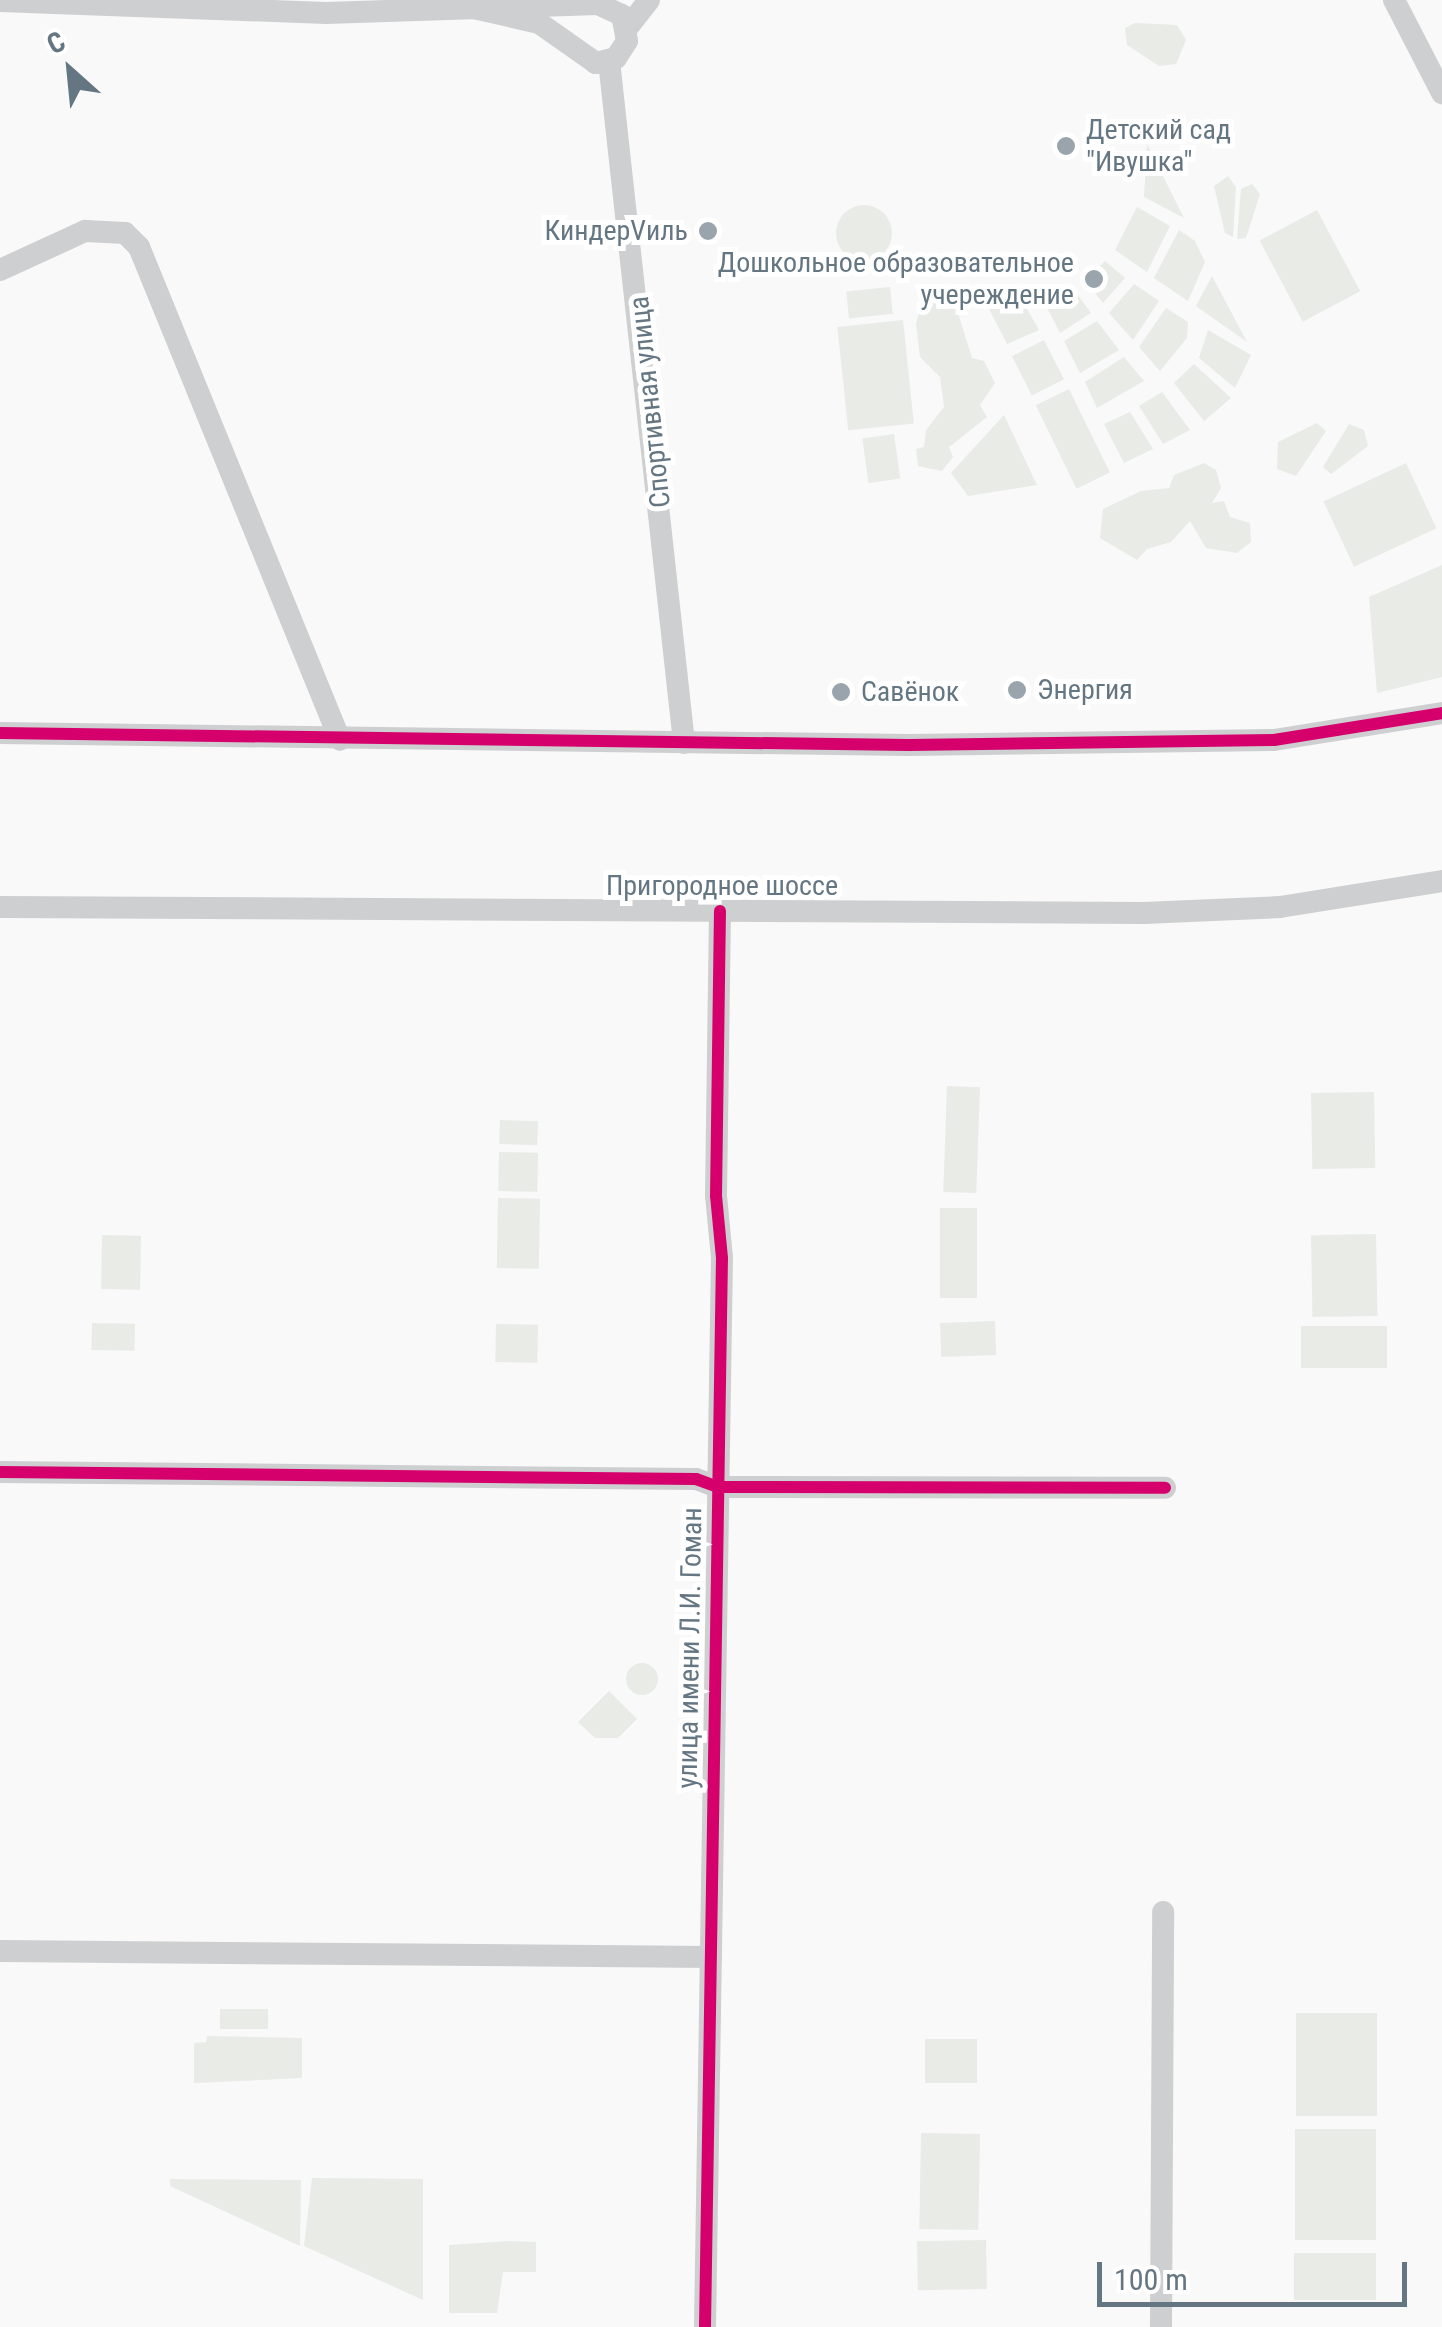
<!DOCTYPE html>
<meta charset="utf-8">
<style>
body{margin:0}
#map{position:relative;width:1442px;height:2327px;overflow:hidden;background:#f9f9f9;font-family:"Roboto Condensed",sans-serif}
div>[style]{position:absolute}
.green>*{inset:0;background:#e8ebe6;transform-origin:0 0}
.round{border-radius:50%}
.minor>*{height:22px;margin:-11px;padding:0 11px;transform-origin:11px;border-radius:11px;background:#cecfd0}
.cycleway>*{height:12px;margin:-6px;padding:0 6px;transform-origin:6px;border-radius:6px;background:#d6006c}
.dots>*{width:28px;height:28px;translate:-50% -50%;box-sizing:border-box;border:5px solid #fff;border-radius:50%}
span{translate:-50% -50%;white-space:nowrap;text-align:center;line-height:1.15;-webkit-text-stroke:10px #fff;paint-order:stroke}
.poi-label{font-size:28px;color:#657683}
.left{translate:0 -50%;text-align:left}
.right{translate:-100% -50%;text-align:right}
.street-label{font-size:28px;color:#657683}
.north{position:absolute;left:20px;top:20px;width:100px;height:100px;-webkit-text-stroke:8px #fff;paint-order:stroke;rotate:333deg;font-size:28px;font-weight:700;line-height:40px;text-align:center;color:#657683}
.north::after{content:'';display:block;margin:auto;width:35px;height:45px;background:#657683;clip-path:polygon(50% 0,100% 100%,50% 72%,0 100%)}
.scale{position:absolute;left:1097px;top:2262px;width:310px;height:45px;box-sizing:border-box;border:5px solid #657683;border-top:0;padding-left:12px;font-size:30px;line-height:35px;white-space:nowrap;color:#657683;-webkit-text-stroke:8px #fff;paint-order:stroke}
</style>
<div id="map">
<div class="green">
<i style="clip-path:polygon(1135px 23px,1177px 25px,1186px 40px,1176px 64px,1159px 66px,1127px 45px,1125px 28px)"></i>
<i style="clip-path:polygon(1147px 144px,1184px 218px,1144px 197px)"></i>
<i style="clip-path:polygon(1228px 176px,1236px 187px,1233px 237px,1225px 233px,1214px 186px)"></i>
<i style="clip-path:polygon(1252px 184px,1260px 194px,1246px 238px,1237px 239px,1241px 189px)"></i>
<i class="round" style="left:836px;top:205px;width:56px;height:56px"></i>
<i style="clip-path:polygon(1137px 207px,1170px 226px,1147px 272px,1115px 250px)"></i>
<i style="left:1317px;top:210px;width:92px;height:65px;rotate:62deg"></i>
<i style="clip-path:polygon(1179px 230px,1195px 241px,1205px 262px,1188px 301px,1154px 278px)"></i>
<i style="clip-path:polygon(1105px 261px,1125px 278px,1103px 303px,1086px 281px)"></i>
<i style="clip-path:polygon(1212px 276px,1247px 342px,1196px 306px)"></i>
<i style="clip-path:polygon(1134px 284px,1159px 301px,1133px 340px,1109px 313px)"></i>
<i style="left:890px;top:287px;width:27px;height:44px;rotate:84deg"></i>
<i style="clip-path:polygon(1074px 290px,1091px 313px,1060px 333px,1041px 296px)"></i>
<i style="clip-path:polygon(924px 291px,953px 297px,972px 358px,984px 361px,995px 383px,980px 405px,987px 417px,949px 447px,953px 457px,942px 471px,918px 466px,916px 449px,924px 447px,926px 430px,944px 407px,940px 377px,920px 357px,916px 324px)"></i>
<i style="clip-path:polygon(1022px 300px,1039px 330px,1007px 344px,987px 305px)"></i>
<i style="clip-path:polygon(1166px 308px,1188px 322px,1187px 338px,1160px 371px,1139px 347px)"></i>
<i style="left:903px;top:320px;width:104px;height:66px;rotate:84deg"></i>
<i style="clip-path:polygon(1097px 321px,1119px 350px,1080px 373px,1064px 341px)"></i>
<i style="clip-path:polygon(1208px 330px,1251px 355px,1235px 388px,1199px 358px)"></i>
<i style="left:1044px;top:340px;width:44px;height:36px;rotate:63deg"></i>
<i style="clip-path:polygon(1124px 357px,1144px 381px,1097px 408px,1085px 382px)"></i>
<i style="clip-path:polygon(1194px 364px,1231px 398px,1204px 421px,1174px 383px)"></i>
<i style="left:1069px;top:389px;width:93px;height:37px;rotate:64deg"></i>
<i style="clip-path:polygon(1162px 392px,1190px 430px,1163px 444px,1139px 406px)"></i>
<i style="clip-path:polygon(1130px 412px,1153px 449px,1124px 463px,1104px 424px)"></i>
<i style="clip-path:polygon(1004px 415px,1037px 485px,968px 496px,951px 473px)"></i>
<i style="clip-path:polygon(1317px 423px,1326px 431px,1296px 476px,1277px 469px,1278px 442px)"></i>
<i style="clip-path:polygon(1349px 424px,1364px 430px,1368px 446px,1331px 474px,1323px 467px)"></i>
<i style="left:894px;top:434px;width:45px;height:32px;rotate:82deg"></i>
<i style="clip-path:polygon(1204px 463px,1216px 470px,1221px 488px,1212px 503px,1224px 501px,1230px 517px,1250px 523px,1251px 542px,1237px 553px,1206px 548px,1190px 521px,1171px 542px,1147px 549px,1137px 560px,1100px 538px,1103px 509px,1141px 491px,1169px 488px,1174px 475px)"></i>
<i style="left:1406px;top:463px;width:72px;height:91px;rotate:65deg"></i>
<i style="clip-path:polygon(1442px 565px,1442px 677px,1377px 693px,1369px 597px)"></i>
<i style="left:947px;top:1086px;width:33px;height:106px;rotate:2deg"></i>
<i style="left:1374px;top:1092px;width:76px;height:63px;rotate:89deg"></i>
<i style="left:500px;top:1120px;width:38px;height:24px;rotate:2deg"></i>
<i style="left:499px;top:1152px;width:39px;height:39px;rotate:1deg"></i>
<i style="left:498px;top:1198px;width:42px;height:70px;rotate:1deg"></i>
<i style="left:940px;top:1208px;width:37px;height:90px"></i>
<i style="left:1376px;top:1234px;width:82px;height:65px;rotate:89deg"></i>
<i style="left:102px;top:1235px;width:39px;height:54px;rotate:1deg"></i>
<i style="left:995px;top:1321px;width:34px;height:55px;rotate:88deg"></i>
<i style="left:92px;top:1323px;width:43px;height:27px;rotate:1deg"></i>
<i style="left:496px;top:1324px;width:42px;height:38px;rotate:1deg"></i>
<i style="left:1387px;top:1326px;width:42px;height:86px;rotate:90deg"></i>
<i class="round" style="left:626px;top:1663px;width:32px;height:32px"></i>
<i style="clip-path:polygon(609px 1691px,637px 1719px,618px 1738px,595px 1738px,578px 1722px)"></i>
<i style="left:220px;top:2009px;width:48px;height:20px"></i>
<i style="left:1296px;top:2013px;width:81px;height:103px"></i>
<i style="clip-path:polygon(207px 2036px,302px 2038px,302px 2078px,194px 2083px,194px 2043px,206px 2042px)"></i>
<i style="left:925px;top:2039px;width:52px;height:44px"></i>
<i style="left:1295px;top:2129px;width:81px;height:111px"></i>
<i style="left:921px;top:2133px;width:59px;height:96px;rotate:1deg"></i>
<i style="clip-path:polygon(312px 2178px,423px 2179px,423px 2300px,304px 2246px)"></i>
<i style="clip-path:polygon(170px 2179px,301px 2180px,300px 2246px,170px 2186px)"></i>
<i style="left:986px;top:2240px;width:49px;height:69px;rotate:89deg"></i>
<i style="clip-path:polygon(509px 2241px,536px 2242px,536px 2272px,503px 2272px,497px 2313px,449px 2313px,449px 2245px)"></i>
<i style="left:1294px;top:2253px;width:82px;height:47px"></i>
</div>
<div class="minor">
<i style="left:1394px;top:0;width:105px;rotate:62.7deg"></i>
<i style="left:0;top:1px;width:326px;rotate:2.1deg"></i>
<i style="left:326px;top:13px;width:272px;rotate:-1.9deg"></i>
<i style="left:598px;top:4px;width:26px;rotate:25deg"></i>
<i style="left:622px;top:15px;width:26px;rotate:79deg"></i>
<i style="left:627px;top:41px;width:20px;rotate:123deg"></i>
<i style="left:616px;top:58px;width:21px;rotate:166deg"></i>
<i style="left:596px;top:63px;width:70px;rotate:-144.9deg"></i>
<i style="left:539px;top:23px;width:67px;rotate:-167deg"></i>
<i style="left:628px;top:27px;width:34px;rotate:-52deg"></i>
<i style="left:609px;top:61px;width:686px;rotate:83.72deg"></i>
<i style="left:0;top:270px;width:94px;rotate:-24.6deg"></i>
<i style="left:85px;top:231px;width:40px;rotate:2.9deg"></i>
<i style="left:125px;top:233px;width:20px;rotate:45deg"></i>
<i style="left:139px;top:247px;width:532px;rotate:67.82deg"></i>
<i style="left:0;top:733px;width:909px;rotate:0.76deg"></i>
<i style="left:909px;top:745px;width:365px;rotate:-0.8deg"></i>
<i style="left:1274px;top:740px;width:170px;rotate:-9.1deg"></i>
<i style="left:0;top:907px;width:1144px;rotate:0.3deg"></i>
<i style="left:1144px;top:913px;width:136px;rotate:-2.5deg"></i>
<i style="left:1280px;top:907px;width:164px;rotate:-9.1deg"></i>
<i style="left:0;top:1472px;width:696px;rotate:0.58deg"></i>
<i style="left:696px;top:1479px;width:23px;rotate:20deg"></i>
<i style="left:718px;top:1487px;width:447px;rotate:0.1deg"></i>
<i style="left:0;top:1951px;width:711px;rotate:0.48deg"></i>
<i style="left:705px;top:2327px;width:1069px;rotate:-89.09deg"></i>
<i style="left:722px;top:1258px;width:62px;rotate:-95.5deg"></i>
<i style="left:716px;top:1196px;width:285px;rotate:-89.2deg"></i>
<i style="left:1161px;top:2327px;width:415px;rotate:-89.7deg"></i>
</div>
<div class="cycleway">
<i style="left:0;top:733px;width:909px;rotate:0.76deg"></i>
<i style="left:909px;top:745px;width:365px;rotate:-0.8deg"></i>
<i style="left:1274px;top:740px;width:170px;rotate:-9.1deg"></i>
<i style="left:0;top:1472px;width:696px;rotate:0.58deg"></i>
<i style="left:696px;top:1479px;width:23px;rotate:20deg"></i>
<i style="left:718px;top:1487px;width:447px;rotate:0.1deg"></i>
<i style="left:705px;top:2327px;width:1069px;rotate:-89.09deg"></i>
<i style="left:722px;top:1258px;width:62px;rotate:-95.5deg"></i>
<i style="left:716px;top:1196px;width:285px;rotate:-89.2deg"></i>
</div>
<div class="dots">
<i style="left:1066px;top:146px;background:#99a4ac"></i>
<i style="left:708px;top:231px;background:#99a4ac"></i>
<i style="left:1094px;top:279px;background:#99a4ac"></i>
<i style="left:1017px;top:690px;background:#99a4ac"></i>
<i style="left:841px;top:692px;background:#99a4ac"></i>
</div>
<div class="poi-label">
<span class="left" style="left:1086px;top:146px">Детский сад<br>"Ивушка"</span>
<span class="right" style="left:688px;top:231px">КиндерVиль</span>
<span class="right" style="left:1074px;top:279px">Дошкольное образовательное<br>учереждение</span>
<span class="left" style="left:1037px;top:690px">Энергия</span>
<span class="left" style="left:861px;top:692px">Савёнок</span>
</div>
<div class="street-label">
<span style="left:650px;top:402px;rotate:-96deg">Спортивная улица</span>
<span style="left:722px;top:886px">Пригородное шоссе</span>
<span style="left:690px;top:1648px;rotate:-89deg">улица имени Л.И. Гоман</span>
</div>
<div class="north">С</div>
<div class="scale">100 m</div>
</div>
